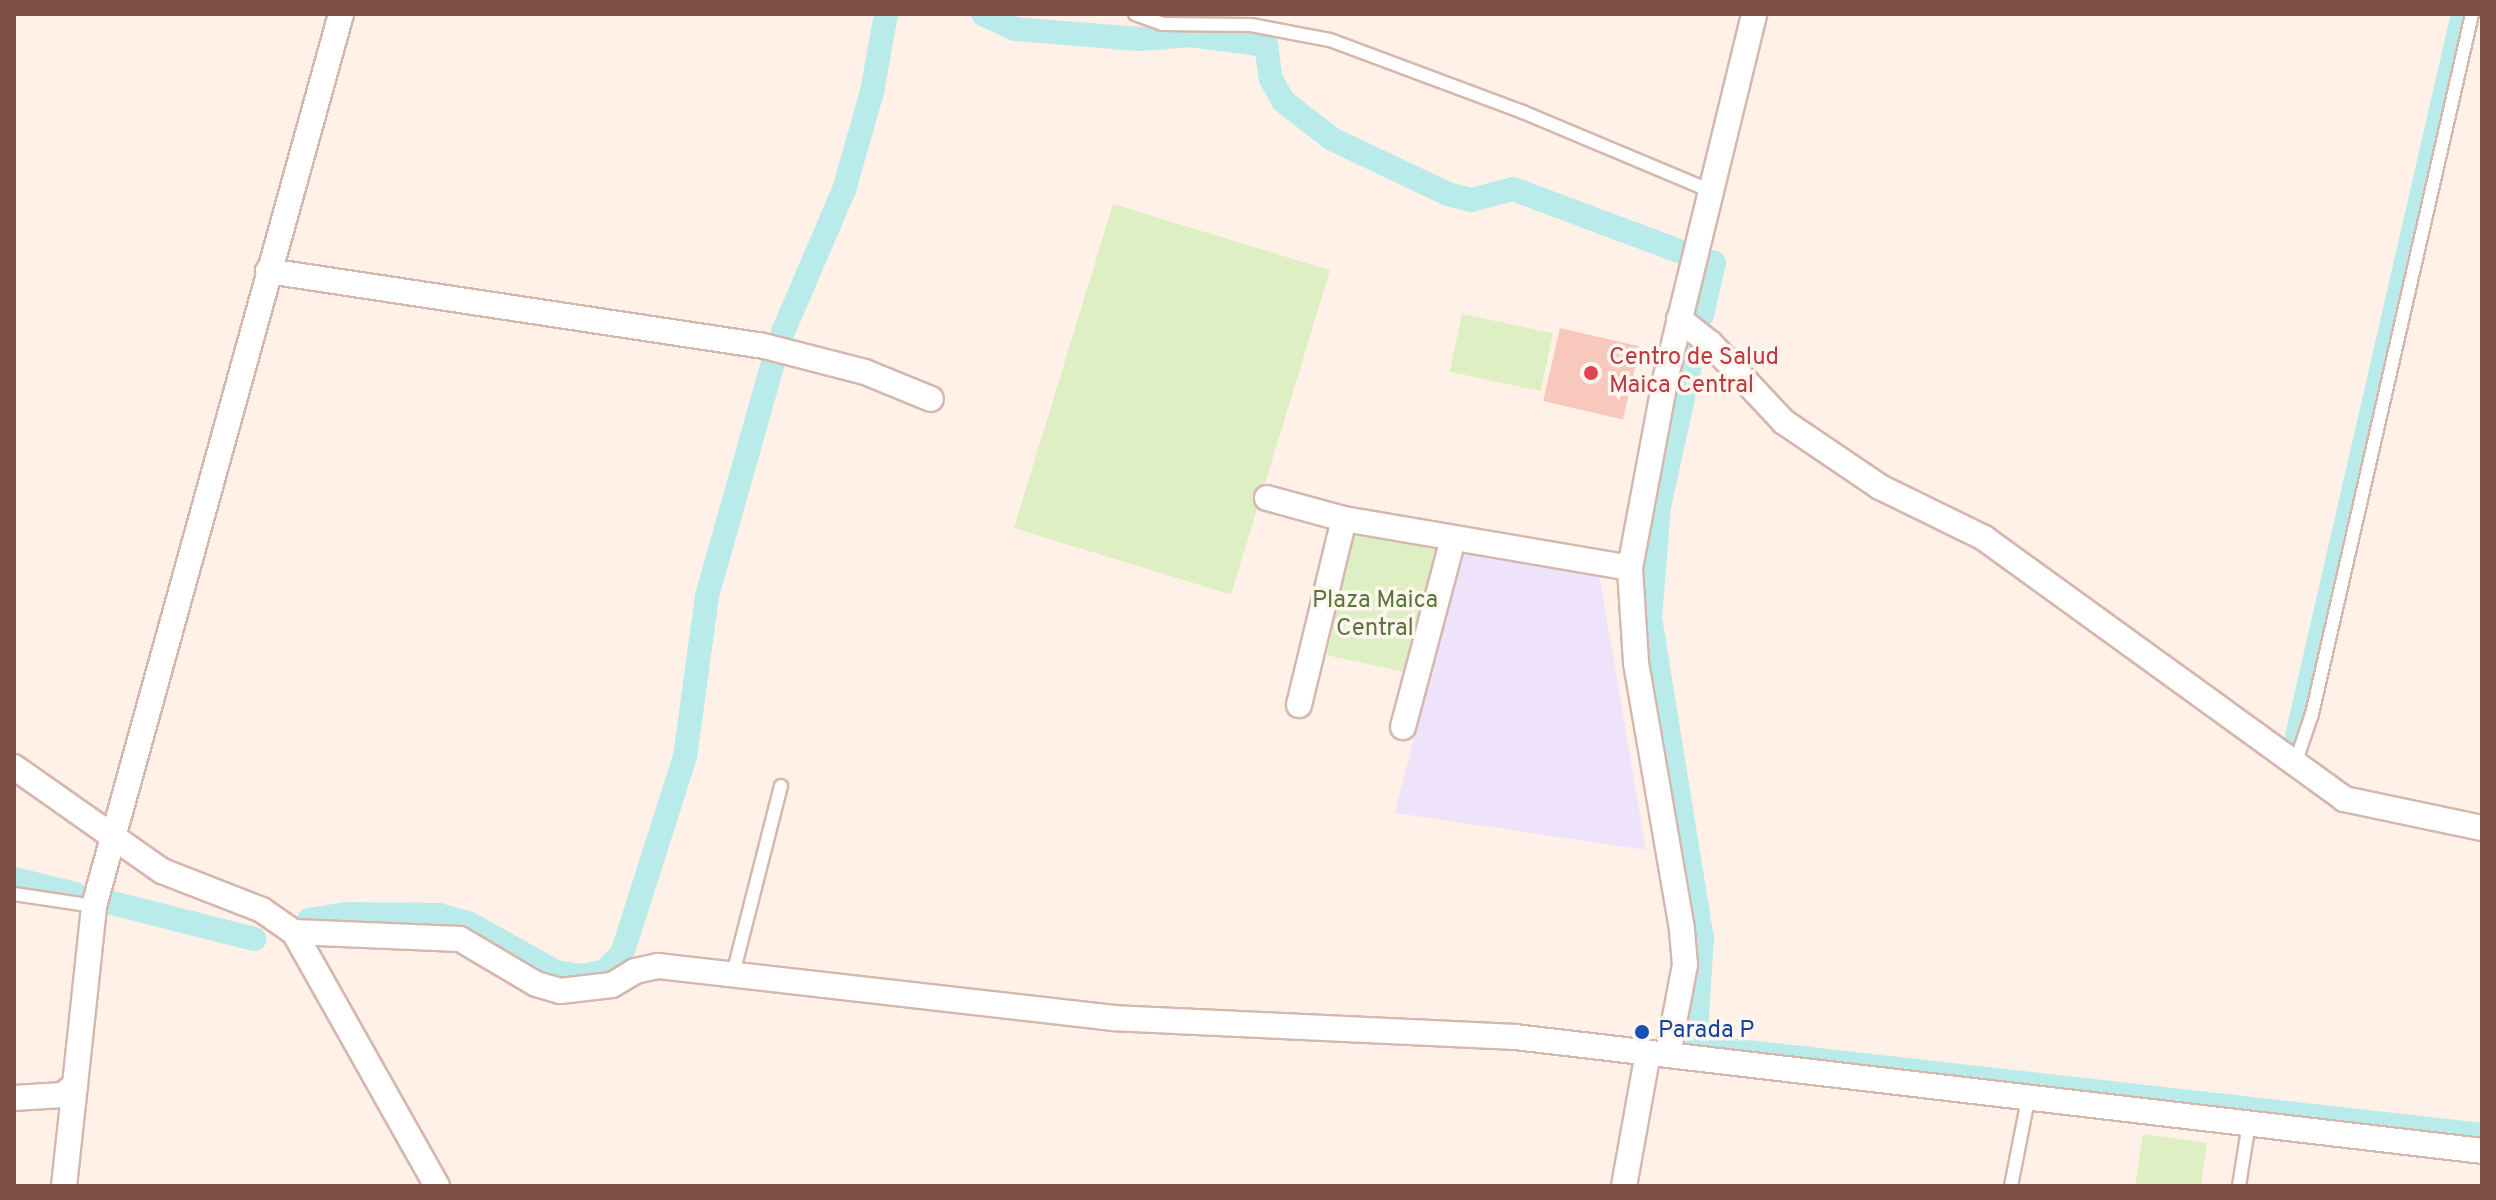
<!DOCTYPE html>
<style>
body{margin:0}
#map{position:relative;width:2496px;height:1200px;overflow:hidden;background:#fff1e7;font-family:Overpass,sans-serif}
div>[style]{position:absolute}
.education>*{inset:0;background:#eee3fb}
.green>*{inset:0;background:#ddefc3;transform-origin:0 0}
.canal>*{height:24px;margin:-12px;padding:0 12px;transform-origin:12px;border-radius:12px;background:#b8ebe9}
.building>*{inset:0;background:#f7c8bb;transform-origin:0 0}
.roads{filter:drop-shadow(2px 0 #d5b7ae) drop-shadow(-2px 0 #d5b7ae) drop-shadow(0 2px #d5b7ae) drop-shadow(0 -2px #d5b7ae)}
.lane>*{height:12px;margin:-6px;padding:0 6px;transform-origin:6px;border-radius:6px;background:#fff}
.street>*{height:24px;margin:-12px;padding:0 12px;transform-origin:12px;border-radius:12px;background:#fff}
.dots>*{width:22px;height:22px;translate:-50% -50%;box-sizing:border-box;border:4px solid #fff6f0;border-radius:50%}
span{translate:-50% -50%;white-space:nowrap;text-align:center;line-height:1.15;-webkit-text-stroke:7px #fff6f0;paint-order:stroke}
.health-label{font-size:24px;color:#be3a42}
.left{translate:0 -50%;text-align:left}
.park-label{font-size:24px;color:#577739}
.transit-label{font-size:24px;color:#164399}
.frame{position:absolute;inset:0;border:16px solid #7c5047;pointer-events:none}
</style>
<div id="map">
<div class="education">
<i style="clip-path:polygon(1462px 550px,1599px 573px,1646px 850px,1395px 813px)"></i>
</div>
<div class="green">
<i style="left:1113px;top:204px;width:227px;height:339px;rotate:17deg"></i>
<i style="left:1462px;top:314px;width:93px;height:59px;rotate:12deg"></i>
<i style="left:1353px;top:532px;width:85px;height:126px;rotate:12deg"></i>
<i style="clip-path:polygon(2143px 1134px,2207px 1143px,2201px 1186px,2135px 1186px)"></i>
</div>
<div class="canal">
<i style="left:983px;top:14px;width:35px;rotate:25deg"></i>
<i style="left:1015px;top:29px;width:125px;rotate:4.6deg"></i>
<i style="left:1140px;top:39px;width:50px;rotate:-4.6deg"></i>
<i style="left:1190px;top:35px;width:77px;rotate:7.5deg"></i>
<i style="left:1266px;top:45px;width:34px;rotate:82deg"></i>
<i style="left:1271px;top:79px;width:25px;rotate:61deg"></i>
<i style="left:1283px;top:101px;width:62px;rotate:37.8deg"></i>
<i style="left:1332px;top:139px;width:128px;rotate:25.4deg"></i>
<i style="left:1448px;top:194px;width:24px;rotate:15deg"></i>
<i style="left:1471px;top:200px;width:43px;rotate:-14.7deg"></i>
<i style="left:1513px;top:189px;width:177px;rotate:20.5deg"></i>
<i style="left:1702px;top:315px;width:54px;rotate:-77.2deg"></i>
<i style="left:783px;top:332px;width:155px;rotate:-66.8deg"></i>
<i style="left:844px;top:190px;width:102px;rotate:-74.1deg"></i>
<i style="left:872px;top:92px;width:79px;rotate:-79.8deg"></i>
<i style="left:1693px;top:352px;width:158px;rotate:102.4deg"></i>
<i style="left:1659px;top:506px;width:112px;rotate:94.6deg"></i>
<i style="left:1650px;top:618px;width:324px;rotate:80.8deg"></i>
<i style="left:1702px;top:938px;width:108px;rotate:93.7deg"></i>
<i style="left:1695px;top:1046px;width:792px;rotate:6.45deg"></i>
<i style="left:2297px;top:736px;width:741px;rotate:-77.05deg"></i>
<i style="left:14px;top:879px;width:63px;rotate:13.8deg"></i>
<i style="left:108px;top:902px;width:151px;rotate:14.2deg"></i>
<i style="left:309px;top:920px;width:39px;rotate:-9deg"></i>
<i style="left:348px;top:914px;width:91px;rotate:0.6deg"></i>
<i style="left:439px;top:915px;width:32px;rotate:16deg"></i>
<i style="left:470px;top:924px;width:98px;rotate:29.2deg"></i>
<i style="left:556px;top:972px;width:26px;rotate:9deg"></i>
<i style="left:582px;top:976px;width:24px;rotate:-12deg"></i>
<i style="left:605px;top:971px;width:24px;rotate:-45deg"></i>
<i style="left:622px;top:954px;width:207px;rotate:-72.3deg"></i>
<i style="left:685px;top:757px;width:162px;rotate:-82.2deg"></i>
<i style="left:707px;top:596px;width:246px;rotate:-74.2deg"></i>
</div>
<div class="building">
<i style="left:1560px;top:328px;width:82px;height:75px;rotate:13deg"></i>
</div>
<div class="roads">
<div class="lane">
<i style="left:1135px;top:14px;width:29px;rotate:20deg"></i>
<i style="left:1162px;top:24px;width:89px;rotate:0.6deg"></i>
<i style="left:1251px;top:25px;width:80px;rotate:10.8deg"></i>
<i style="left:1330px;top:40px;width:206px;rotate:20.5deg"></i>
<i style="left:1523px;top:112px;width:204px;rotate:22.8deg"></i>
<i style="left:2289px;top:759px;width:10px;rotate:-24deg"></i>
<i style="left:2298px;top:755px;width:43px;rotate:-71.1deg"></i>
<i style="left:2312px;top:714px;width:718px;rotate:-77.12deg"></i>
<i style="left:14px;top:894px;width:81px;rotate:8.5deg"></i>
<i style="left:733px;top:974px;width:194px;rotate:-75.7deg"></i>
<i style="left:2011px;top:1186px;width:89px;rotate:-78.9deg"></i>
<i style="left:2239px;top:1186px;width:64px;rotate:-81deg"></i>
</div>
<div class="street">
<i style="left:268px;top:271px;width:498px;rotate:8.6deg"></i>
<i style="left:760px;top:345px;width:108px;rotate:14.4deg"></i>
<i style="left:865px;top:372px;width:71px;rotate:22.2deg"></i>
<i style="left:1679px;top:319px;width:39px;rotate:38deg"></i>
<i style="left:1710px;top:343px;width:108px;rotate:46.9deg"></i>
<i style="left:1784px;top:422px;width:116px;rotate:34.1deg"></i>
<i style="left:1880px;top:487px;width:116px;rotate:26.1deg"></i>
<i style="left:1984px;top:538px;width:445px;rotate:35.9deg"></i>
<i style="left:2344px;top:799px;width:141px;rotate:11.9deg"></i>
<i style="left:1267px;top:498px;width:80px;rotate:15.3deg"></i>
<i style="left:1344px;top:519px;width:290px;rotate:9.7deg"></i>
<i style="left:1299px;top:705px;width:191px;rotate:-76.4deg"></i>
<i style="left:1403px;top:727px;width:195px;rotate:-75.1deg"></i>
<i style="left:14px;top:767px;width:181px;rotate:35.1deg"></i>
<i style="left:162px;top:871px;width:107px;rotate:21.3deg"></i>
<i style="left:262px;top:910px;width:39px;rotate:35deg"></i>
<i style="left:294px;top:932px;width:291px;rotate:60.6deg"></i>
<i style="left:294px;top:932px;width:166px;rotate:2.4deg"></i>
<i style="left:460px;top:939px;width:88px;rotate:30.6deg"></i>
<i style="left:536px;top:984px;width:25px;rotate:16deg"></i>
<i style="left:560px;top:991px;width:52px;rotate:-6.6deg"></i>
<i style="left:612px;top:985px;width:27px;rotate:-31deg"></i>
<i style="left:635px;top:971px;width:24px;rotate:-12deg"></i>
<i style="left:658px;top:966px;width:458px;rotate:6.5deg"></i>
<i style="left:1113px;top:1018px;width:402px;rotate:2.7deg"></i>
<i style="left:1515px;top:1037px;width:974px;rotate:6.72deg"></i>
<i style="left:1668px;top:1054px;width:91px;rotate:-79.2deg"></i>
<i style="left:1685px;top:965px;width:36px;rotate:-95deg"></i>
<i style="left:1682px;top:929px;width:271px;rotate:-99.8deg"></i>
<i style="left:1636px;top:662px;width:94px;rotate:-93.7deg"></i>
<i style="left:1630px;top:568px;width:195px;rotate:-79.4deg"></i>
<i style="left:1666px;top:376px;width:373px;rotate:-76.3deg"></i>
<i style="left:14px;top:1098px;width:49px;rotate:-3.5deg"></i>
<i style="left:63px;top:1095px;width:16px;rotate:-40deg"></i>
<i style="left:75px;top:1085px;width:180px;rotate:-83.9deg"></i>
<i style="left:94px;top:906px;width:926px;rotate:-74.52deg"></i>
<i style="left:64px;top:1186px;width:102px;rotate:-83.8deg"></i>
<i style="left:1624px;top:1186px;width:135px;rotate:-79.8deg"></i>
</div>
</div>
<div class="dots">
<i style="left:1591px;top:373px;background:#e0444e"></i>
<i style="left:1642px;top:1032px;background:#1a4fb4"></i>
</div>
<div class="health-label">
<span class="left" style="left:1609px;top:373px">Centro de Salud<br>Maica Central</span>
</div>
<div class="park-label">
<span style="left:1375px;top:616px">Plaza Maica<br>Central</span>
</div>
<div class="transit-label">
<span class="left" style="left:1658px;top:1032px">Parada P</span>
</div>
<div class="frame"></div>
</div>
